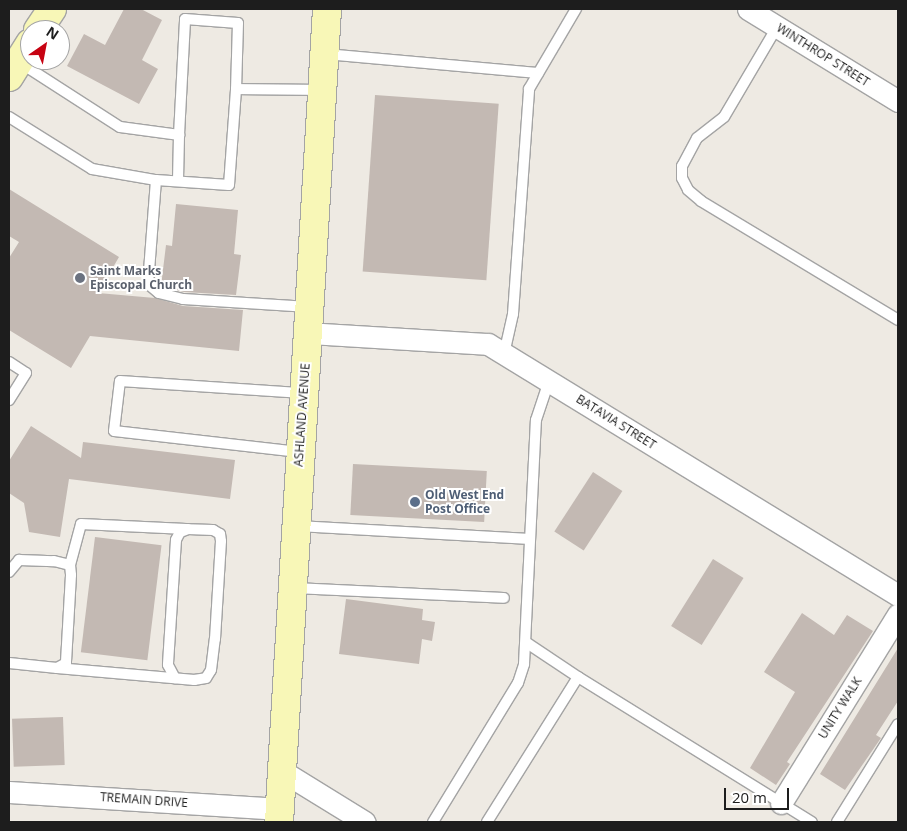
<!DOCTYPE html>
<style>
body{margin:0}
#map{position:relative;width:907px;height:831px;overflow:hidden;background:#eeeae3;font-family:"Open Sans",sans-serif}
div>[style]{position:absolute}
.building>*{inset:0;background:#c3b9b3;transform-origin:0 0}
.roads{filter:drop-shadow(1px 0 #a4a4a4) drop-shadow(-1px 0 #a4a4a4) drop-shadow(0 1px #a4a4a4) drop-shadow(0 -1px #a4a4a4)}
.lane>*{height:10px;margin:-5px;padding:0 5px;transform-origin:5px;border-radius:5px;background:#fff}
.street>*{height:21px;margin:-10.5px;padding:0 10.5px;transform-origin:10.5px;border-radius:10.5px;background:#fff}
.secondary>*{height:28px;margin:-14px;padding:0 14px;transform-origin:14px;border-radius:14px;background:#f8f7b7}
.dots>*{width:14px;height:14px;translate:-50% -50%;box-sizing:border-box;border:2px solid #fff;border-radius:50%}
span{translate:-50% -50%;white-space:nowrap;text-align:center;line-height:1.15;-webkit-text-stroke:4px #fff;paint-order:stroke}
.street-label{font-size:12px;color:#1d1d1d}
.worship-label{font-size:12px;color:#5b616d;font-weight:700}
.left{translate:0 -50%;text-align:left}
.service-label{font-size:12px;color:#4e5e75;font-weight:700}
.frame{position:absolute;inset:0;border:10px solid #1d1d1d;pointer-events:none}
.north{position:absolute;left:20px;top:20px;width:50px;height:50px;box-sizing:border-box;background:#fff;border:1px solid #a5a5a5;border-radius:50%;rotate:33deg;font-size:14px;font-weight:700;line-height:20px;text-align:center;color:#1d1d1d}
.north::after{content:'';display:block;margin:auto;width:18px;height:22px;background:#c70312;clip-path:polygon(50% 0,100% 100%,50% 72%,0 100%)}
.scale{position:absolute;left:724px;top:788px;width:65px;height:22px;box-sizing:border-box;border:2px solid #1d1d1d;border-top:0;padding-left:6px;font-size:15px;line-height:18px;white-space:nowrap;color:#1d1d1d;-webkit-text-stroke:4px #fff;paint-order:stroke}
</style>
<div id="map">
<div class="building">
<i style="clip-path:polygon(124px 9px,141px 9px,162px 20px,142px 60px,158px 69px,139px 104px,67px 66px,84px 34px,105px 45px)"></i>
<i style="left:375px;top:95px;width:124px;height:177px;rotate:4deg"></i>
<i style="clip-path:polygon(9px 189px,119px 257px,98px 293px,155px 298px,183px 306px,243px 310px,239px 351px,90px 336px,71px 368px,9px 330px,9px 258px,19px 242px,9px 236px)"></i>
<i style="clip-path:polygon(176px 204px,238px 210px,234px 254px,241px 255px,236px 295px,184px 292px,161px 286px,166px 245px,172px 246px)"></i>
<i style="clip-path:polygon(31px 426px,81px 458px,83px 442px,235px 460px,230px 499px,69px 479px,60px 537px,29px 532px,24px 503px,9px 493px,9px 461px)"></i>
<i style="left:353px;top:464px;width:134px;height:51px;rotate:3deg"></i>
<i style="left:593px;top:472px;width:35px;height:71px;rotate:33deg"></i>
<i style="left:95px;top:537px;width:67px;height:116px;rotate:7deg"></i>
<i style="left:713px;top:559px;width:36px;height:79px;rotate:32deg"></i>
<i style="clip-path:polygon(346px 599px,423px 609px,422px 620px,435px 622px,432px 641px,422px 639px,419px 664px,339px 654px)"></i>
<i style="clip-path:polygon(802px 613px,834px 635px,847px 615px,873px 631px,787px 762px,790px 764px,776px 785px,750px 768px,795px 692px,764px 672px)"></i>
<i style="clip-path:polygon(898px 648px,898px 701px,876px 735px,881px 738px,845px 790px,820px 774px)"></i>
<i style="left:63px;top:717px;width:48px;height:51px;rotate:88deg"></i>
</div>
<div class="roads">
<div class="lane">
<i style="left:777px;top:27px;width:104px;rotate:120.5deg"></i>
<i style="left:724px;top:117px;width:34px;rotate:142deg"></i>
<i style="left:697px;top:138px;width:32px;rotate:118deg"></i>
<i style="left:682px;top:166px;width:12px;rotate:90deg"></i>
<i style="left:682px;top:178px;width:13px;rotate:63deg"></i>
<i style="left:688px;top:190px;width:17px;rotate:40deg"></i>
<i style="left:701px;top:201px;width:230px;rotate:31.1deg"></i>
<i style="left:325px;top:54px;width:214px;rotate:5.1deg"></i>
<i style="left:19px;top:62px;width:120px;rotate:32.8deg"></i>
<i style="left:120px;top:127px;width:60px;rotate:7.7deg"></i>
<i style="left:179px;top:135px;width:116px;rotate:-87deg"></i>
<i style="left:185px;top:19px;width:53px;rotate:4.3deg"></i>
<i style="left:238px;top:23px;width:66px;rotate:91.7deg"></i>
<i style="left:9px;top:117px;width:98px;rotate:32.1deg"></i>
<i style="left:92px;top:169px;width:65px;rotate:9.8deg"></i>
<i style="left:178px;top:180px;width:45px;rotate:-88.7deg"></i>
<i style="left:309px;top:307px;width:126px;rotate:-176.4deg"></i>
<i style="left:183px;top:299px;width:25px;rotate:-166deg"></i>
<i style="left:159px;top:293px;width:14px;rotate:-141deg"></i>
<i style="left:148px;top:284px;width:104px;rotate:-85.6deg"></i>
<i style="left:156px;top:180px;width:73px;rotate:3.9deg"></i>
<i style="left:229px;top:185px;width:96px;rotate:-85.8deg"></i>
<i style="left:236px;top:89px;width:85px;rotate:0.7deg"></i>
<i style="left:504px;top:354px;width:41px;rotate:-77.3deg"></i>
<i style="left:513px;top:314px;width:226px;rotate:-85.9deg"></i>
<i style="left:529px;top:89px;width:93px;rotate:-59.6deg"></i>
<i style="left:9px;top:362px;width:20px;rotate:33deg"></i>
<i style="left:26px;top:373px;width:32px;rotate:122deg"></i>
<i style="left:299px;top:452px;width:186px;rotate:-173.5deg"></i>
<i style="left:114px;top:431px;width:50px;rotate:-83.2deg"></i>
<i style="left:120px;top:381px;width:183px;rotate:3.8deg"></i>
<i style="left:298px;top:526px;width:232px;rotate:3.2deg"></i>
<i style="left:70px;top:565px;width:42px;rotate:-75deg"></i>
<i style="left:81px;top:524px;width:105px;rotate:2.7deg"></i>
<i style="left:9px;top:572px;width:16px;rotate:-50deg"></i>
<i style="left:19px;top:560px;width:35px;rotate:2deg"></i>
<i style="left:54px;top:561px;width:16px;rotate:14deg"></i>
<i style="left:70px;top:565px;width:10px;rotate:84deg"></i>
<i style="left:71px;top:575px;width:88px;rotate:93.3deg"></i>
<i style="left:66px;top:663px;width:10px;rotate:151deg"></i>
<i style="left:57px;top:668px;width:48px;rotate:-174.1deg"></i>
<i style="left:294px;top:588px;width:210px;rotate:2.7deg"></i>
<i style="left:527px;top:643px;width:61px;rotate:33.7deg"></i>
<i style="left:57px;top:668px;width:138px;rotate:5deg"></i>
<i style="left:194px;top:680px;width:12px;rotate:-9deg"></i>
<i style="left:206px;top:678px;width:9px;rotate:-58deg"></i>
<i style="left:211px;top:670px;width:31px;rotate:-83deg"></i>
<i style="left:215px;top:639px;width:98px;rotate:-86.5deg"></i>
<i style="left:221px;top:541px;width:7px;rotate:-98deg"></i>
<i style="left:220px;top:534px;width:8px;rotate:-150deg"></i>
<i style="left:213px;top:530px;width:25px;rotate:-178deg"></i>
<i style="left:188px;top:529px;width:9px;rotate:159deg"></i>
<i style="left:180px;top:532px;width:9px;rotate:117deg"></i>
<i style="left:176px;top:540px;width:125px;rotate:93.7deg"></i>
<i style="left:168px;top:665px;width:15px;rotate:62deg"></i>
<i style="left:433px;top:822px;width:163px;rotate:-58.6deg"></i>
<i style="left:518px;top:683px;width:20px;rotate:-72deg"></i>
<i style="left:524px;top:664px;width:244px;rotate:-87.2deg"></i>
<i style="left:536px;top:420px;width:41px;rotate:-71.6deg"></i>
<i style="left:487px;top:822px;width:171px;rotate:-57.9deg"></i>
<i style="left:578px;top:677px;width:275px;rotate:31.8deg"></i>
<i style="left:837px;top:822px;width:115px;rotate:-58.1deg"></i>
</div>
<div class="street">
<i style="left:748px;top:9px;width:176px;rotate:31.5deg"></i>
<i style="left:308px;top:333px;width:180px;rotate:3.5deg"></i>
<i style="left:488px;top:344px;width:481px;rotate:31.5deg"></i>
<i style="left:282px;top:771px;width:97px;rotate:31.6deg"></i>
<i style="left:9px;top:792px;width:272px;rotate:3.6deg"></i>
<i style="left:781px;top:803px;width:222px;rotate:-58.2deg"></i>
</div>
<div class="secondary">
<i style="left:38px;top:30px;width:25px;rotate:-56deg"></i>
<i style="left:9px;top:77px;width:40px;rotate:-58deg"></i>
<i style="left:279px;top:822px;width:814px;rotate:-86.62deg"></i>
</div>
</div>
<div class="dots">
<i style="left:80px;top:278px;background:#6b7280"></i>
<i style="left:415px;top:502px;background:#5c6f8a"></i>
</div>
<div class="street-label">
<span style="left:823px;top:55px;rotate:32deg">WINTHROP STREET</span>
<span style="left:302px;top:415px;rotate:-86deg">ASHLAND AVENUE</span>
<span style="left:616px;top:422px;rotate:32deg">BATAVIA STREET</span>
<span style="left:840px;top:708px;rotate:-58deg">UNITY WALK</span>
<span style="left:144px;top:800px;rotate:4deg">TREMAIN DRIVE</span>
</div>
<div class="worship-label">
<span class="left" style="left:90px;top:278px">Saint Marks<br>Episcopal Church</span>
</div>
<div class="service-label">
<span class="left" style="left:425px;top:502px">Old West End<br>Post Office</span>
</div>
<div class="frame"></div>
<div class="north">N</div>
<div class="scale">20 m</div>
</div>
